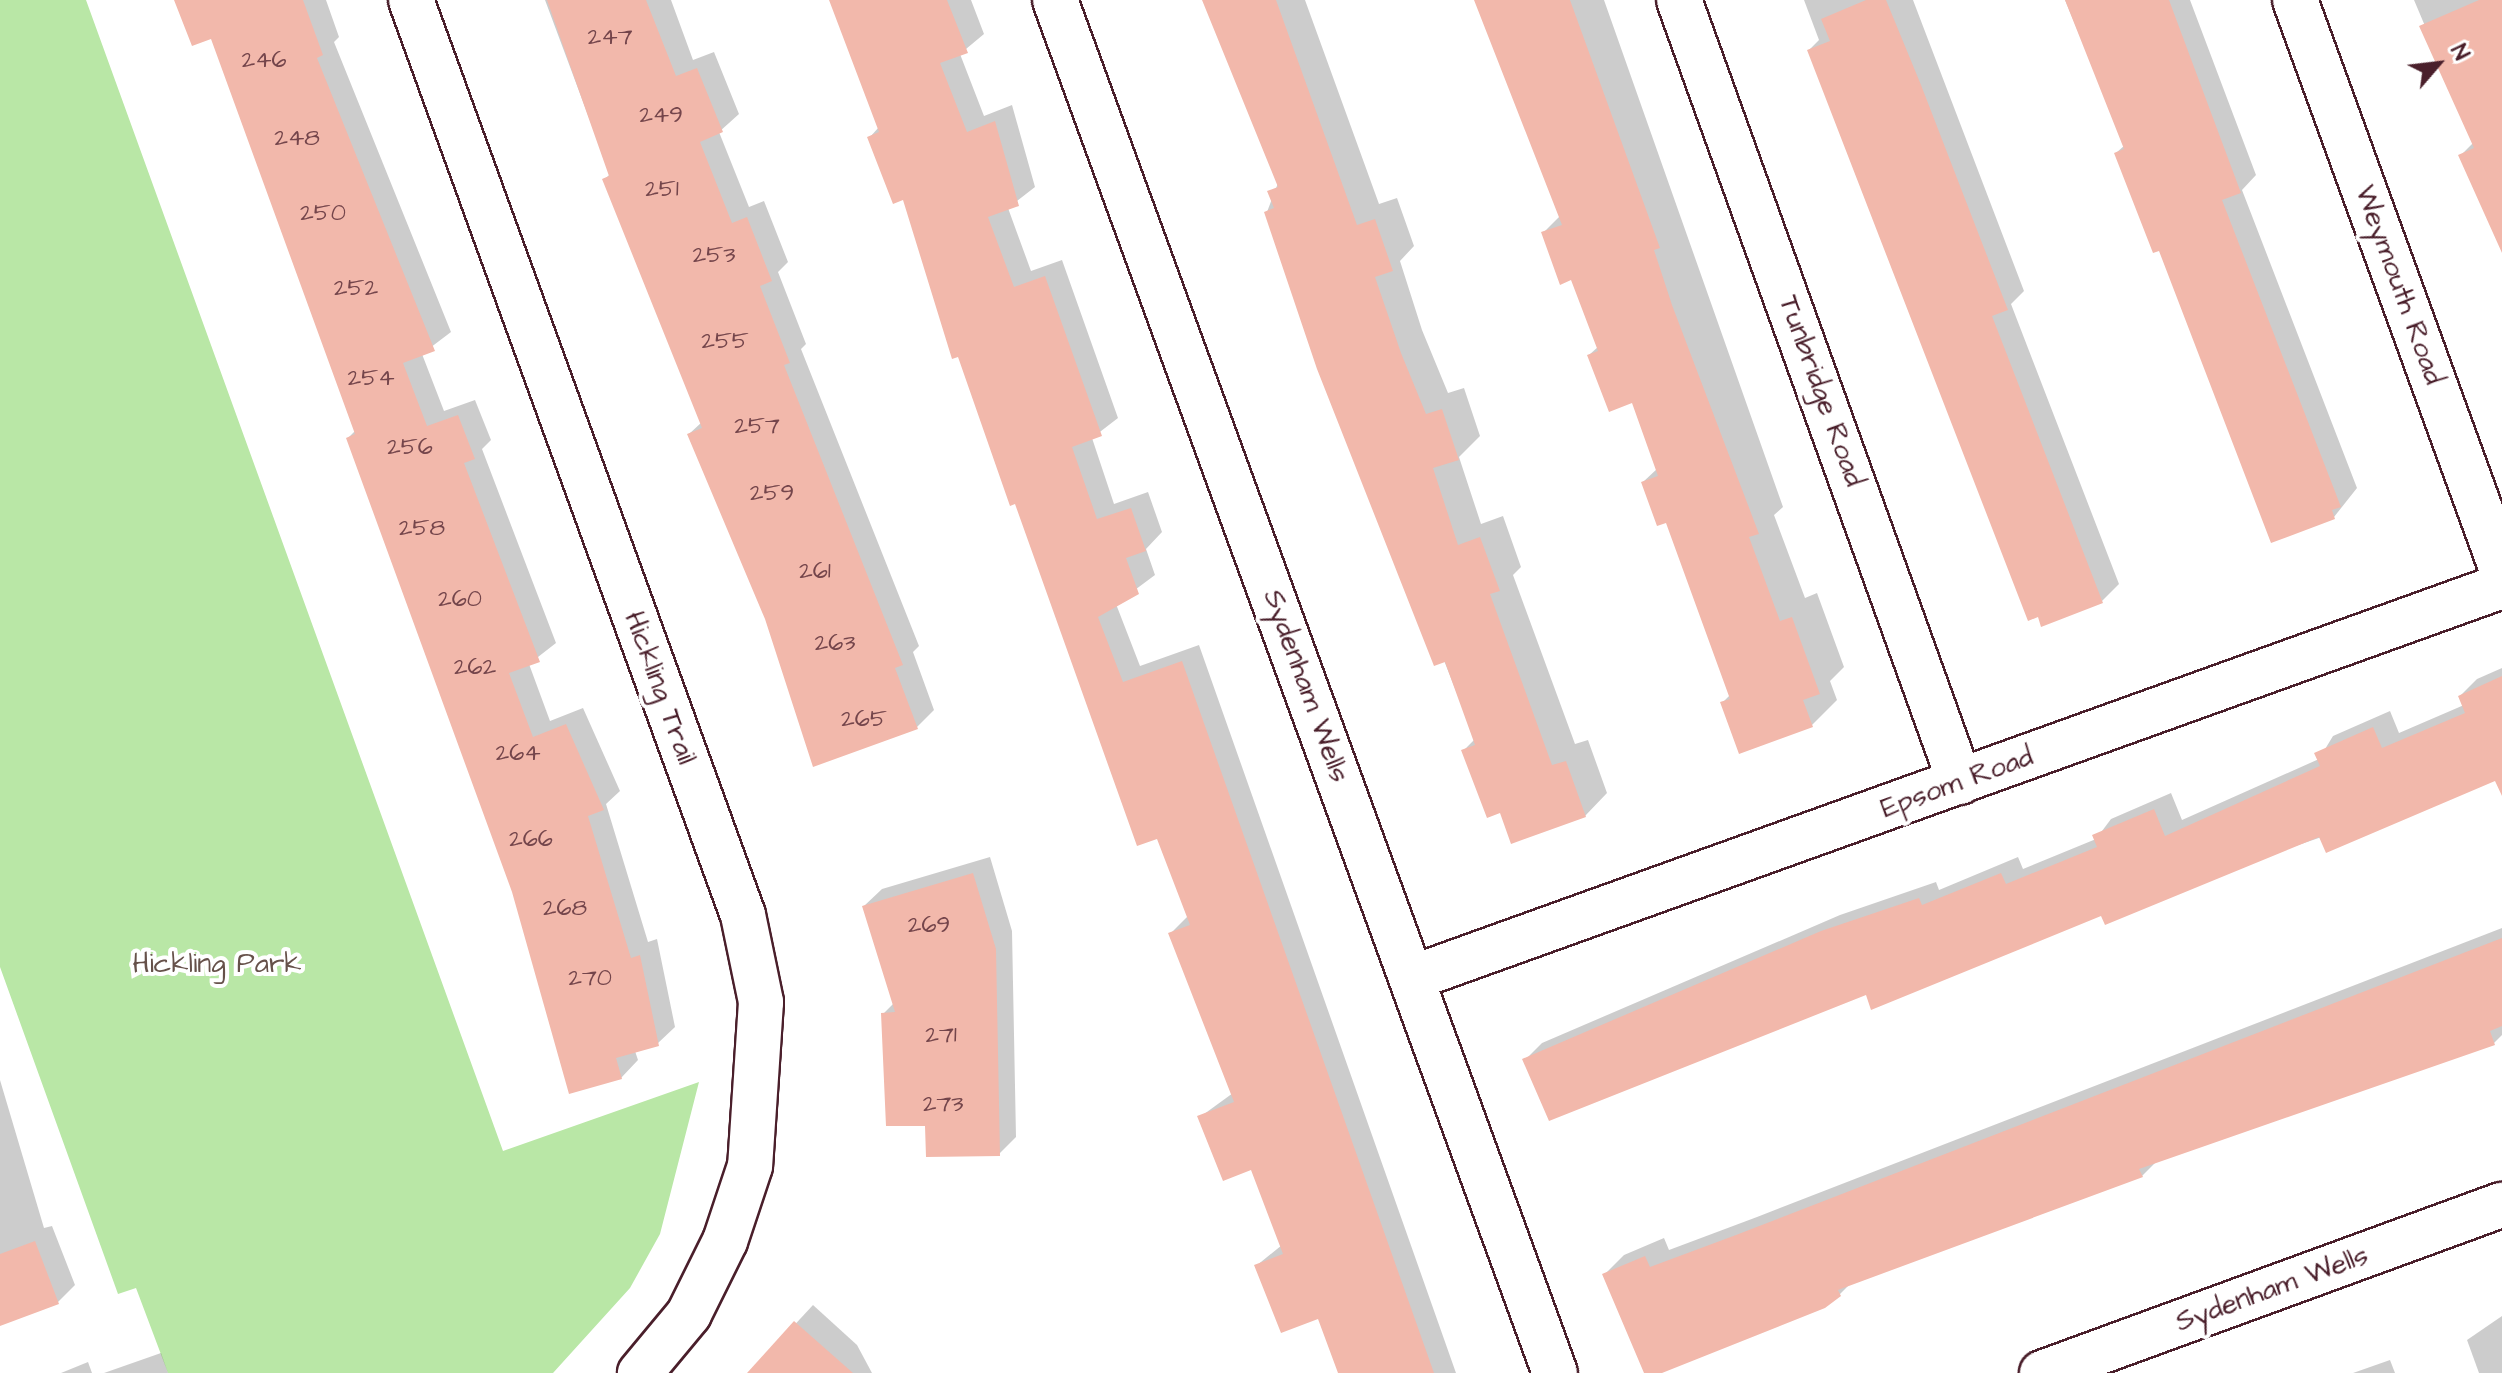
<!DOCTYPE html>
<style>
body{margin:0}
#map{position:relative;width:2502px;height:1373px;overflow:hidden;background:#fff;font-family:"Architects Daughter",sans-serif}
div>[style]{position:absolute}
.green>*{inset:0;background:#b9e7a6}
.shadow>*{inset:0;background:#0003}
.building>*{inset:0;background:#f2b8ab}
.roads{filter:drop-shadow(2px 0 #4a1f2b) drop-shadow(-2px 0 #4a1f2b) drop-shadow(0 2px #4a1f2b) drop-shadow(0 -2px #4a1f2b)}
.minor>*{height:44px;margin:-22px;padding:0 22px;transform-origin:22px;border-radius:22px;background:#fff}
span{translate:-50% -50%;white-space:nowrap;text-align:center;line-height:1.15;-webkit-text-stroke:8px #fff;paint-order:stroke}
.number-label{font-size:24px;color:#74454b}
.number-label span{-webkit-text-stroke-width:0}
.street-label{font-size:28px;color:#4a1f2b}
.park-label{font-size:28px;color:#66514a}
.north{position:absolute;left:2398px;top:24px;width:80px;height:80px;-webkit-text-stroke:6px #fff;paint-order:stroke;rotate:62deg;font-size:22px;font-weight:700;line-height:32px;text-align:center;color:#4a1f2b}
.north::after{content:'';display:block;margin:auto;width:28px;height:36px;background:#4a1f2b;clip-path:polygon(50% 0,100% 100%,50% 72%,0 100%)}
</style>
<div id="map">
<div class="green">
<i style="clip-path:polygon(0 0,86px 0,503px 1151px,699px 1082px,660px 1234px,630px 1288px,553px 1373px,168px 1373px,136px 1288px,118px 1294px,0 967px)"></i>
</div>
<div class="shadow">
<i style="clip-path:polygon(180px 0,326px 0,339px 37px,334px 42px,451px 332px,422px 354px,444px 411px,475px 400px,491px 440px,482px 449px,556px 643px,529px 664px,550px 721px,583px 708px,620px 791px,606px 804px,648px 942px,657px 939px,675px 1027px,657px 1044px,635px 1051px,638px 1060px,621px 1078px,514px 891px,348px 438px,356px 430px,213px 36px)"></i>
<i style="clip-path:polygon(545px 0,671px 0,693px 60px,714px 52px,739px 114px,719px 132px,749px 207px,764px 201px,788px 262px,778px 272px,806px 344px,801px 349px,919px 646px,913px 652px,934px 710px,917px 727px,767px 618px,689px 434px,702px 422px,604px 180px,610px 174px)"></i>
<i style="clip-path:polygon(831px 0,971px 0,984px 34px,960px 54px,984px 116px,1012px 105px,1035px 187px,1008px 208px,1031px 271px,1062px 260px,1118px 418px,1092px 438px,1114px 504px,1148px 492px,1162px 532px,1146px 549px,1155px 575px,1116px 604px,1140px 666px,1199px 645px,1456px 1373px,1340px 1373px,1320px 1316px,1256px 1266px,1282px 1245px,1252px 1167px,1200px 1117px,1233px 1093px,1171px 933px,1189px 915px,904px 197px,870px 137px,879px 127px)"></i>
<i style="clip-path:polygon(1206px 0,1305px 0,1379px 204px,1397px 198px,1414px 246px,1400px 261px,1422px 330px,1448px 393px,1464px 388px,1480px 436px,1459px 457px,1481px 524px,1503px 516px,1521px 567px,1513px 575px,1575px 744px,1588px 740px,1607px 793px,1585px 816px,1464px 750px,1475px 739px,1267px 212px,1278px 183px)"></i>
<i style="clip-path:polygon(1478px 0,1604px 0,1783px 507px,1774px 515px,1805px 598px,1817px 593px,1844px 667px,1830px 681px,1837px 700px,1812px 725px,1722px 703px,1731px 694px,1667px 520px,1643px 482px,1658px 468px,1633px 400px,1589px 355px,1599px 346px,1572px 278px,1543px 233px,1561px 215px)"></i>
<i style="clip-path:polygon(1804px 0,1913px 0,2024px 291px,2011px 304px,2119px 584px,2102px 601px,1809px 50px,1819px 40px)"></i>
<i style="clip-path:polygon(2065px 0,2190px 0,2256px 175px,2242px 190px,2357px 488px,2334px 517px,2161px 248px,2116px 153px,2125px 145px)"></i>
<i style="clip-path:polygon(2414px 0,2502px 0,2502px 249px,2460px 156px,2474px 142px)"></i>
<i style="clip-path:polygon(2502px 668px,2502px 775px,1867px 993px,1525px 1060px,1542px 1043px,1840px 915px,1936px 882px,1939px 890px,2018px 857px,2023px 869px,2096px 839px,2111px 819px,2171px 793px,2182px 820px,2319px 759px,2333px 736px,2390px 711px,2399px 733px,2464px 705px,2460px 696px,2477px 679px)"></i>
<i style="clip-path:polygon(990px 857px,1012px 931px,1016px 1137px,999px 1154px,927px 1124px,883px 1014px,894px 1003px,864px 906px,882px 889px)"></i>
<i style="clip-path:polygon(2502px 928px,2502px 1035px,2494px 1043px,2158px 1160px,2142px 1176px,1851px 1283px,1840px 1294px,1646px 1373px,1605px 1274px,1624px 1255px,1664px 1238px,1669px 1250px,1757px 1217px)"></i>
<i style="clip-path:polygon(0 1080px,44px 1228px,52px 1226px,75px 1285px,58px 1302px,0 1324px)"></i>
<i style="clip-path:polygon(813px 1305px,857px 1345px,872px 1373px,750px 1373px)"></i>
<i style="clip-path:polygon(2502px 1316px,2502px 1373px,2479px 1373px,2467px 1340px)"></i>
<i style="clip-path:polygon(161px 1353px,168px 1373px,104px 1373px)"></i>
<i style="clip-path:polygon(2390px 1360px,2395px 1373px,2353px 1373px)"></i>
<i style="clip-path:polygon(88px 1362px,92px 1373px,61px 1373px)"></i>
</div>
<div class="building">
<i style="clip-path:polygon(174px 0,303px 0,323px 55px,317px 58px,435px 351px,403px 363px,427px 426px,458px 415px,475px 459px,464px 463px,540px 662px,509px 673px,533px 737px,566px 724px,604px 810px,588px 816px,631px 958px,640px 955px,659px 1046px,616px 1058px,622px 1079px,569px 1094px,512px 892px,346px 438px,355px 434px,211px 39px,192px 46px)"></i>
<i style="clip-path:polygon(547px 0,646px 0,676px 76px,697px 68px,723px 132px,700px 142px,732px 223px,747px 217px,772px 281px,760px 286px,790px 363px,784px 365px,903px 665px,895px 668px,918px 729px,813px 767px,765px 619px,687px 434px,702px 428px,602px 179px,609px 176px)"></i>
<i style="clip-path:polygon(829px 0,947px 0,968px 53px,940px 63px,967px 132px,995px 121px,1019px 206px,988px 217px,1014px 287px,1045px 276px,1102px 436px,1072px 447px,1097px 519px,1131px 508px,1146px 551px,1126px 558px,1139px 594px,1098px 617px,1123px 682px,1182px 661px,1434px 1373px,1338px 1373px,1318px 1319px,1281px 1333px,1254px 1265px,1283px 1254px,1251px 1170px,1223px 1181px,1197px 1116px,1234px 1102px,1168px 933px,1190px 925px,1157px 839px,1137px 846px,1015px 504px,1010px 506px,958px 357px,952px 359px,903px 200px,893px 204px,867px 137px,879px 132px)"></i>
<i style="clip-path:polygon(1202px 0,1276px 0,1357px 225px,1375px 219px,1393px 271px,1375px 277px,1401px 353px,1426px 414px,1442px 409px,1459px 460px,1433px 468px,1458px 545px,1480px 537px,1500px 591px,1490px 594px,1552px 765px,1566px 761px,1586px 817px,1511px 844px,1500px 813px,1487px 818px,1461px 750px,1475px 745px,1445px 662px,1434px 666px,1317px 369px,1264px 212px,1274px 208px,1267px 191px,1278px 187px)"></i>
<i style="clip-path:polygon(1474px 0,1570px 0,1660px 248px,1654px 250px,1672px 305px,1759px 534px,1749px 537px,1780px 621px,1792px 617px,1820px 694px,1803px 700px,1813px 727px,1739px 754px,1720px 702px,1730px 699px,1666px 523px,1657px 526px,1641px 482px,1658px 476px,1632px 403px,1609px 412px,1587px 355px,1598px 351px,1571px 280px,1560px 285px,1541px 232px,1562px 225px)"></i>
<i style="clip-path:polygon(1866px 0,1886px 0,1921px 85px,2008px 310px,1992px 316px,2103px 603px,2041px 627px,2038px 617px,2028px 621px,1807px 50px,1830px 41px,1821px 19px)"></i>
<i style="clip-path:polygon(2065px 0,2169px 0,2241px 193px,2222px 200px,2341px 507px,2332px 510px,2335px 519px,2271px 543px,2159px 251px,2153px 253px,2114px 153px,2124px 149px)"></i>
<i style="clip-path:polygon(2479px 0,2502px 0,2502px 253px,2458px 155px,2474px 148px,2419px 26px)"></i>
<i style="clip-path:polygon(2502px 676px,2502px 796px,2495px 781px,2326px 853px,2319px 837px,2105px 925px,2101px 916px,1871px 1010px,1866px 995px,1549px 1121px,1522px 1059px,1821px 931px,1919px 898px,1922px 905px,2001px 873px,2006px 884px,2097px 847px,2092px 835px,2154px 809px,2165px 836px,2320px 766px,2314px 753px,2373px 727px,2382px 748px,2465px 713px,2458px 696px)"></i>
<i style="clip-path:polygon(973px 873px,996px 949px,1000px 1156px,926px 1157px,925px 1126px,886px 1126px,881px 1013px,895px 1012px,862px 906px)"></i>
<i style="clip-path:polygon(2502px 938px,2502px 1026px,2490px 1031px,2495px 1045px,2139px 1169px,2143px 1177px,1838px 1290px,1841px 1296px,1825px 1308px,1662px 1373px,1644px 1373px,1602px 1274px,1645px 1256px,1650px 1267px,1736px 1235px)"></i>
<i style="clip-path:polygon(35px 1241px,59px 1304px,0 1326px,0 1254px)"></i>
<i style="clip-path:polygon(794px 1321px,853px 1373px,747px 1373px)"></i>
</div>
<div class="roads">
<div class="minor">
<i style="left:411px;top:0;width:973px;rotate:70.06deg"></i>
<i style="left:743px;top:915px;width:89px;rotate:78.3deg"></i>
<i style="left:761px;top:1002px;width:164px;rotate:93.8deg"></i>
<i style="left:750px;top:1166px;width:79px;rotate:108.4deg"></i>
<i style="left:725px;top:1241px;width:81px;rotate:116.3deg"></i>
<i style="left:689px;top:1314px;width:77px;rotate:129.7deg"></i>
<i style="left:1055px;top:0;width:1461px;rotate:69.99deg"></i>
<i style="left:1679px;top:0;width:831px;rotate:70.23deg"></i>
<i style="left:2295px;top:0;width:606px;rotate:70.04deg"></i>
<i style="left:1412px;top:978px;width:1158px;rotate:-19.78deg"></i>
<i style="left:2042px;top:1373px;width:490px;rotate:-20.1deg"></i>
</div>
</div>
<div class="number-label">
<span style="left:610px;top:38px">247</span>
<span style="left:264px;top:61px">246</span>
<span style="left:661px;top:116px">249</span>
<span style="left:297px;top:139px">248</span>
<span style="left:662px;top:190px">251</span>
<span style="left:323px;top:214px">250</span>
<span style="left:714px;top:256px">253</span>
<span style="left:356px;top:289px">252</span>
<span style="left:725px;top:342px">255</span>
<span style="left:371px;top:379px">254</span>
<span style="left:757px;top:427px">257</span>
<span style="left:410px;top:448px">256</span>
<span style="left:772px;top:494px">259</span>
<span style="left:422px;top:529px">258</span>
<span style="left:815px;top:572px">261</span>
<span style="left:460px;top:600px">260</span>
<span style="left:835px;top:644px">263</span>
<span style="left:475px;top:668px">262</span>
<span style="left:864px;top:720px">265</span>
<span style="left:518px;top:754px">264</span>
<span style="left:531px;top:840px">266</span>
<span style="left:565px;top:909px">268</span>
<span style="left:929px;top:926px">269</span>
<span style="left:590px;top:979px">270</span>
<span style="left:941px;top:1036px">271</span>
<span style="left:943px;top:1105px">273</span>
</div>
<div class="street-label">
<span style="left:2399px;top:285px;rotate:70deg">Weymouth Road</span>
<span style="left:1821px;top:391px;rotate:70deg">Tunbridge Road</span>
<span style="left:1306px;top:686px;rotate:70deg">Sydenham Wells</span>
<span style="left:660px;top:688px;rotate:70deg">Hickling Trail</span>
<span style="left:1957px;top:783px;rotate:-20deg">Epsom Road</span>
<span style="left:2272px;top:1289px;rotate:-20deg">Sydenham Wells</span>
</div>
<div class="park-label">
<span style="left:217px;top:964px">Hickling Park</span>
</div>
<div class="north">N</div>
</div>
